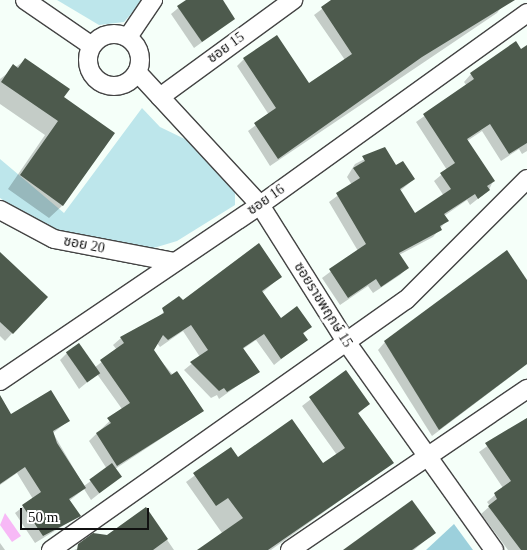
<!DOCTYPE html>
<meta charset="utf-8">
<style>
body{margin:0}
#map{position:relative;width:527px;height:550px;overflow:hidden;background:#f5fff9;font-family:"Times New Roman","Noto Sans Thai",serif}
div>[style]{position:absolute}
.green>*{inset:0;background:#bde6eb}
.forest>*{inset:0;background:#9cd0dc}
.water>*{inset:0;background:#f7b9f6}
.shadow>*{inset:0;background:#0003}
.building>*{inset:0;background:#4d5a4d;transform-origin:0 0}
.roads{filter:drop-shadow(1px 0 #444) drop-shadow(-1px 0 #444) drop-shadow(0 1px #444) drop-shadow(0 -1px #444)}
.minor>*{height:18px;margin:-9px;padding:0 9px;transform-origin:9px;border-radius:9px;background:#fff}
.minor>.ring{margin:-9px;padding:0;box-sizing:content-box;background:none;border:18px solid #fff;border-radius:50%}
span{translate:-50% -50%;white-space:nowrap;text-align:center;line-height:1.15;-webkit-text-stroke:5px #fff;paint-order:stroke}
.street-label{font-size:14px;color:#111}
.scale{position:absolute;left:20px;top:508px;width:129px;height:22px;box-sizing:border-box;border:2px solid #111;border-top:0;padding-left:6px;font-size:15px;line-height:18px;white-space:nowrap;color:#111;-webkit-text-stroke:4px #fff;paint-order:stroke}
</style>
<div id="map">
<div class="green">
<i style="clip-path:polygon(57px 0,143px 0,124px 22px,99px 25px)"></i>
<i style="clip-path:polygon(142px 108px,160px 127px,193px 143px,235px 188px,235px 205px,177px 241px,147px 250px,44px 228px,0 198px,0 159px,64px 213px)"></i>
</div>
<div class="forest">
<i style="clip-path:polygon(454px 524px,473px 550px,426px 550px)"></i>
</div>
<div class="water">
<i style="clip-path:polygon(5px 513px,21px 536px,12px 542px,0 525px)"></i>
</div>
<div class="shadow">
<i style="clip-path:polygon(188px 0,221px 0,234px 19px,194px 48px,171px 14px)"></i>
<i style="clip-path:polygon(334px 0,507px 0,497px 13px,270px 166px,248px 131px,269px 115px,237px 66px,244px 59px,309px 85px,345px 60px,314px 15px)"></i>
<i style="clip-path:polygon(527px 47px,527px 151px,522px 154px,519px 149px,501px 161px,482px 131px,467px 141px,493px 181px,489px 190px,470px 205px,467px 200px,444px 216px,447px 220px,433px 237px,399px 255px,407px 268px,400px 275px,373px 293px,368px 286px,340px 305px,322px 278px,358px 251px,329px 202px,352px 185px,347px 177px,355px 164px,384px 149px,396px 167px,414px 179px,400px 191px,415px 215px,444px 196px,434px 181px,447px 170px,416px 122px,467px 86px,464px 82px,471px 74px)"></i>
<i style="clip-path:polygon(25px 60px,63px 98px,63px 205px,49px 218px,8px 189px,45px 135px,0 104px,0 79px)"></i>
<i style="clip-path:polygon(0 253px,46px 297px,5px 341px,0 336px)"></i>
<i style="clip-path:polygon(280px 277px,262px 293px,281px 320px,310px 327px,303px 334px,306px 339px,274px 365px,256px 340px,243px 349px,258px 371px,219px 399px,217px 395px,211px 398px,184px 370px,200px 357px,183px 331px,160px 347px,157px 343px,152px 350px,203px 411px,115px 469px,120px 477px,91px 500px,84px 489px,69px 501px,79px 516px,35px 543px,15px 513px,33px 499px,17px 473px,0 485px,0 410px,11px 416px,68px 421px,53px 433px,84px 486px,107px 469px,89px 441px,122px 409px,97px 374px,79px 389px,60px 360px,67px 353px,94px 368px,117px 350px,113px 345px,121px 338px,156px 319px,179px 298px,182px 302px)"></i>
<i style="clip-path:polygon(527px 282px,527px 364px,432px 436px,378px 350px,385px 342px)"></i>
<i style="clip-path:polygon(346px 372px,368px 404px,358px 414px,392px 463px,271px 550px,199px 550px,222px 533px,186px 482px,230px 449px,238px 459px,323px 465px,337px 455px,302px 406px)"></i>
<i style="clip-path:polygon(527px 418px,527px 550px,508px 550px,481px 514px,490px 506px,487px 502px,503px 488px,479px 452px)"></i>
<i style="clip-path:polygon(146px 509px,174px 550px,74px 550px,107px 536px)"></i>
<i style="clip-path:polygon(434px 533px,414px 550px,345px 550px)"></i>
<i style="clip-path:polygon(0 543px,5px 550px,0 550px)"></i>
</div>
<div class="building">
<i style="clip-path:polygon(186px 0,223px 0,235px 19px,202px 42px,177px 6px)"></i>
<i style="clip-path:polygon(331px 0,515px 0,422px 57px,278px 159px,254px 123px,276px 108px,243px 58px,277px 35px,309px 83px,352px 54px,321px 7px)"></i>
<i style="clip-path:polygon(516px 41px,521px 49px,527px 45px,527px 143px,509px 154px,490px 124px,467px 139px,495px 181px,487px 186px,490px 190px,478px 199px,475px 194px,444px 214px,449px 221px,440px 226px,442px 230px,399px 253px,409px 268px,381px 287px,376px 279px,348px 298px,329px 269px,366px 244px,336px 193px,360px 178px,353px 168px,365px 161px,362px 156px,385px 147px,396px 165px,403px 161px,415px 179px,400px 189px,415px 213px,451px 189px,440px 173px,455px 163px,423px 114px,474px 79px,470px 73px)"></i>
<i style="clip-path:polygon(25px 58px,70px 89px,64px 97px,115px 133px,63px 206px,20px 175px,58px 121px,1px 82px,13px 64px,18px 68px)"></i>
<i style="clip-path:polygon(259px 243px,282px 277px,262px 291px,281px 318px,297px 306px,312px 327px,303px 333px,308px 340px,281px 359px,264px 334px,243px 348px,260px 372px,227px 392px,224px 388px,219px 391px,190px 362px,208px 350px,191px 325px,168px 340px,163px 335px,154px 350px,171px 375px,177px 371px,204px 411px,117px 466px,96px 433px,111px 423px,107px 418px,130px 403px,100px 360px,124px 343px,120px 337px,164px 313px,162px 308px,179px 296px,183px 300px)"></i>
<i style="clip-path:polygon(507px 250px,527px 280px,527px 364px,439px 430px,384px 341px)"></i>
<i style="clip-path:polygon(0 252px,48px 297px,13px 334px,0 322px)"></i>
<i style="left:79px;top:343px;width:37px;height:16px;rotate:55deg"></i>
<i style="clip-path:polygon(346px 370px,370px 404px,358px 413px,394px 463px,268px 550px,197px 550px,243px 518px,228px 498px,216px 506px,193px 473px,231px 447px,238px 457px,292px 419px,323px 463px,345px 448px,309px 397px)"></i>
<i style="clip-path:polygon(51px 390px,70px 421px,53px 431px,57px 443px,86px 488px,69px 499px,81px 516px,43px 536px,22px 505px,41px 492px,25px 467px,0 484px,0 395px,11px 414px)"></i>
<i style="clip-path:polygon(527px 418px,527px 550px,521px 550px,488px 506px,497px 499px,494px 493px,511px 481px,485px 443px)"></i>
<i style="left:112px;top:463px;width:17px;height:28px;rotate:54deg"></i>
<i style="clip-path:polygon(412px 500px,436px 533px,412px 550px,343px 550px)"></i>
<i style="clip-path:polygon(146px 507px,168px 539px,153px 550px,77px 550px,78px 544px,93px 533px,107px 535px)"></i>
</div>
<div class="roads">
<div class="minor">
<i style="left:25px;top:0;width:81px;rotate:34.5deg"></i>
<i class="ring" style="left:88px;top:34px;width:34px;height:34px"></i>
<i style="left:128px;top:37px;width:45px;rotate:-56deg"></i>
<i style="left:137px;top:72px;width:181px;rotate:47.2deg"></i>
<i style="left:260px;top:205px;width:163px;rotate:57.8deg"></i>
<i style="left:347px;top:343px;width:254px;rotate:54.6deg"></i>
<i style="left:160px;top:97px;width:165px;rotate:-36.1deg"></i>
<i style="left:0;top:210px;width:61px;rotate:28.2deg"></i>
<i style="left:54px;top:239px;width:123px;rotate:10.8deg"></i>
<i style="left:0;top:381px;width:314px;rotate:-34.1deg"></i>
<i style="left:260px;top:205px;width:329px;rotate:-35.7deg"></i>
<i style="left:51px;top:550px;width:434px;rotate:-35.2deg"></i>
<i style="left:406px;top:300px;width:171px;rotate:-45deg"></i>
<i style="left:290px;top:550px;width:287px;rotate:-34.2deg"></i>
</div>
</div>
<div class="street-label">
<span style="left:226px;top:48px;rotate:-36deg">ซอย 15</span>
<span style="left:266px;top:200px;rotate:-35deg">ซอย 16</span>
<span style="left:84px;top:245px;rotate:11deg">ซอย 20</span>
<span style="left:323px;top:305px;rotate:58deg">ซอยราชพฤกษ์ 15</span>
</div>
<div class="scale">50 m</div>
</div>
